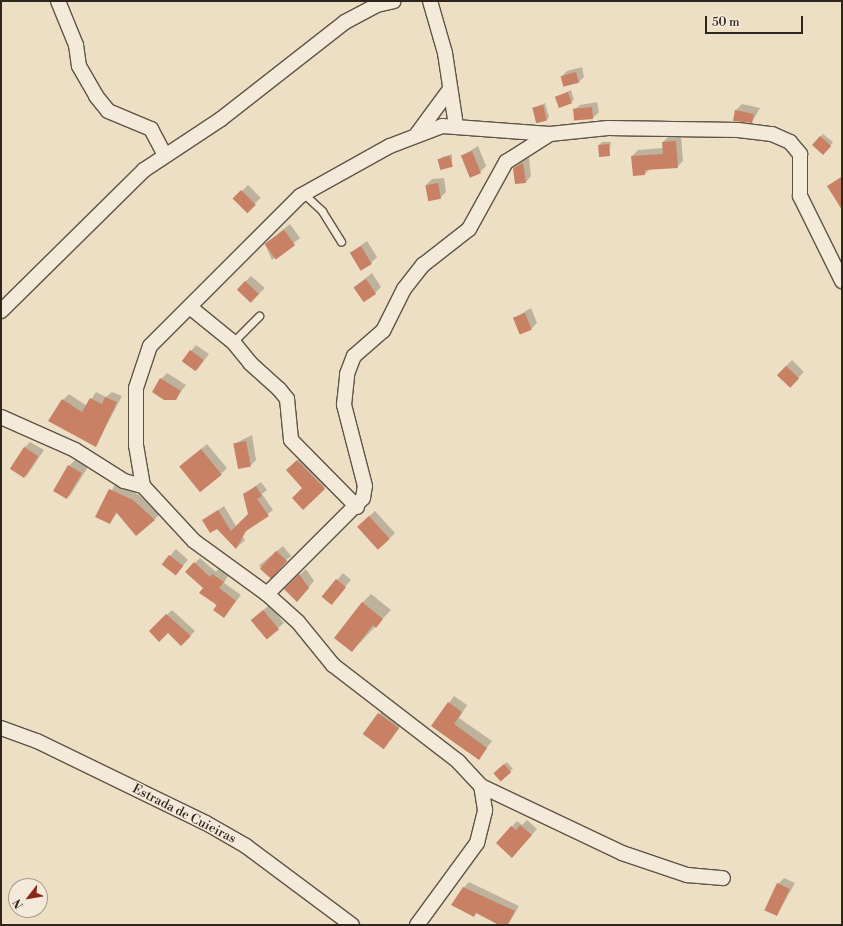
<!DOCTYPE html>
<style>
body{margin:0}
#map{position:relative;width:843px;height:926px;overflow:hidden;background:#eddfc4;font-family:"Libre Bodoni",serif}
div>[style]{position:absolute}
.shadow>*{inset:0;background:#0003;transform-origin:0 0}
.building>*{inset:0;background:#c88164;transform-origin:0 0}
.roads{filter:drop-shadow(1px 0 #5e5447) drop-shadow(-1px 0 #5e5447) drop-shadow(0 1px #5e5447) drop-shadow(0 -1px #5e5447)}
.service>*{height:7px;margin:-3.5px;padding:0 3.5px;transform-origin:3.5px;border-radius:3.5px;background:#f3ead9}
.minor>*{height:14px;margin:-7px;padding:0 7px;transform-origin:7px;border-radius:7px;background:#f3ead9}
span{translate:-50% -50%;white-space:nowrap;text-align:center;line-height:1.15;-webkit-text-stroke:3px #f3ead9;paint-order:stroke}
.street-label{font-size:13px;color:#2e261d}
.frame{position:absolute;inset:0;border:2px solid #2e261d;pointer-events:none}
.north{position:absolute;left:8px;top:878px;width:40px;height:40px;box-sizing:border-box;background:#f3ead9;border:1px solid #a49c8e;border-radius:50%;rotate:239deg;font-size:11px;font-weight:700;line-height:16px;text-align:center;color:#2e261d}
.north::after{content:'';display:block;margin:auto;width:14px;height:18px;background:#8f2418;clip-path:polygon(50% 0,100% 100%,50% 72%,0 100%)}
.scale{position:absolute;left:705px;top:16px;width:98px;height:18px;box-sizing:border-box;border:2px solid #2e261d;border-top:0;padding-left:5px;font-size:12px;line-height:14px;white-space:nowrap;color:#2e261d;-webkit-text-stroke:3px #f3ead9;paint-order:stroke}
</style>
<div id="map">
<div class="shadow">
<i style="clip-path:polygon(582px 67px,584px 77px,578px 83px,561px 77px,567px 71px)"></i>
<i style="clip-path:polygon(571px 90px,574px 100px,560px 107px,557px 97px)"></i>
<i style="clip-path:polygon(597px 102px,599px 112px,593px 118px,574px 110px,580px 105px)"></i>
<i style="clip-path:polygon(545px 103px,549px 117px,547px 120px,533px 108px)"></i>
<i style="clip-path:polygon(742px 104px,760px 108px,752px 122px,736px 110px)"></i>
<i style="clip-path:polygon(823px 134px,833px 142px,826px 151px,820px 137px)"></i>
<i style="clip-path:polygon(681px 135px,683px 161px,677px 167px,650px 169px,645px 174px,634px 175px,632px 156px,638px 150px,663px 148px,663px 142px,669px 136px)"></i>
<i style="clip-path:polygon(602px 142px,611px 142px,609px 155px,599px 145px)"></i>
<i style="clip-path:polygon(478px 146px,486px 166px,480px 172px,462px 156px)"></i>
<i style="clip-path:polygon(452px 154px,452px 166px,439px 160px,442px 157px)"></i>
<i style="clip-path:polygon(526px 158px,529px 158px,531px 176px,526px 182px,514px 168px)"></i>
<i style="clip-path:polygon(842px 176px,842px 204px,828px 186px)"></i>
<i style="clip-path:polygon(444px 178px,446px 192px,440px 198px,426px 185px,432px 179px)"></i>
<i style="left:248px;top:185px;width:18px;height:20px;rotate:45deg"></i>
<i style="clip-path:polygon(290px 224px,300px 238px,272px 260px,265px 244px)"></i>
<i style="clip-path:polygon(367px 241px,377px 257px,371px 263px,352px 252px)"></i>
<i style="clip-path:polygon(372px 273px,381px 287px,375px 293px,354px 287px)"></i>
<i style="clip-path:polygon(251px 276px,265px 288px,257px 296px,245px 282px)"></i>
<i style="clip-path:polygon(531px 308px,537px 323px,531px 329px,514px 318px)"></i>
<i style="clip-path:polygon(196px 345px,209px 354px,197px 370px,191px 351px)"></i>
<i style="left:792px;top:360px;width:17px;height:21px;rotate:45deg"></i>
<i style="clip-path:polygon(167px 373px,186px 385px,175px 399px,161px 379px)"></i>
<i style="clip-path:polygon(96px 392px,106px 397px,112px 392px,122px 396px,96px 445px,63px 400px,69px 394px,87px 406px)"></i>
<i style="clip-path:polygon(252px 435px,256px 460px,250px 466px,234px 444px)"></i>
<i style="clip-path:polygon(30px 442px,44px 450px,26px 477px,24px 448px)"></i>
<i style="clip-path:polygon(207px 444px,227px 468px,221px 474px,180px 466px)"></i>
<i style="clip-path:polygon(303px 455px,330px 482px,303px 509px,304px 488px,287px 470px)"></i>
<i style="clip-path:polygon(75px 460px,88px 467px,69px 497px,69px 466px)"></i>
<i style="clip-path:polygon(261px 482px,267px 490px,262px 494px,273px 510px,248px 529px,242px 536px,245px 540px,236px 548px,217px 527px,204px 520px,224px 506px,236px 526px,249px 514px,244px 495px)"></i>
<i style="clip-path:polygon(116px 483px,139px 495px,160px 514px,154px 520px,117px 513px,110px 523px,97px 516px)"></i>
<i style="clip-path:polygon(375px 511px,395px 533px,389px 539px,365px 520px)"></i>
<i style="left:283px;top:546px;width:13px;height:31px;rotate:51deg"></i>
<i style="clip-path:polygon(176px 549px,188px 560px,180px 569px,163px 564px)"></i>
<i style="clip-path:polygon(200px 558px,216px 572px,218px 569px,228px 576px,224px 583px,241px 595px,224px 617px,204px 588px,195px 563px)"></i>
<i style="clip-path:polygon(306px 569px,314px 581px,297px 601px,285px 589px)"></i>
<i style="clip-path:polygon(343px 573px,351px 580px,337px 596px,324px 596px)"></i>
<i style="clip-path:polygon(371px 594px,391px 610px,352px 651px,362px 603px)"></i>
<i style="clip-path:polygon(269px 605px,284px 623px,278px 628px,258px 615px)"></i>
<i style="clip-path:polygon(172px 610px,195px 631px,181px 645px,168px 632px,150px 631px)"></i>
<i style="clip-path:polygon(454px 696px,467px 705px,459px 718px,492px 741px,479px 758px,433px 725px)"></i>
<i style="left:385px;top:707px;width:24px;height:33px;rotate:38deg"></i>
<i style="clip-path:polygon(507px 762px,513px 769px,510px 771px,497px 770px)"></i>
<i style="clip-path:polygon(527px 820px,537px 829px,518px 850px,497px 843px,517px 821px,522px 825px)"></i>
<i style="clip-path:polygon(784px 878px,795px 883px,777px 915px,778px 884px)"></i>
<i style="clip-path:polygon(469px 882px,519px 906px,508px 925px,477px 912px,473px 916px,464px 887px)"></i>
</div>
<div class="building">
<i style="left:576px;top:72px;width:11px;height:16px;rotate:75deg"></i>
<i style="left:568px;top:92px;width:12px;height:14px;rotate:70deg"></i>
<i style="left:543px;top:105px;width:16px;height:11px;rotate:76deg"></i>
<i style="left:592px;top:107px;width:12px;height:19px;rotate:85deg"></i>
<i style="clip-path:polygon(735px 110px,754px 114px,752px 123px,733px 121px)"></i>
<i style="left:820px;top:136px;width:15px;height:12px;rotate:42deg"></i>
<i style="clip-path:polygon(676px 141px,678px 168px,645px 170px,645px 175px,633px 176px,631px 156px,663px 154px,662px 142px)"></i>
<i style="left:609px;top:144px;width:12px;height:11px;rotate:85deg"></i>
<i style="left:472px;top:151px;width:24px;height:12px;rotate:68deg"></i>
<i style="left:450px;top:156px;width:11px;height:13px;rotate:75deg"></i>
<i style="clip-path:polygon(523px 163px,526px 183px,515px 184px,513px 168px)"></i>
<i style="clip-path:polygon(842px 177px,842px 210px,827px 186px)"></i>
<i style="left:438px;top:183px;width:16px;height:13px;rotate:79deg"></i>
<i style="left:241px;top:190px;width:21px;height:12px;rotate:45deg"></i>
<i style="left:284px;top:230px;width:19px;height:24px;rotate:54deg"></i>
<i style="left:361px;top:246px;width:21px;height:13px;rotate:59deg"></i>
<i style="left:366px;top:279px;width:18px;height:15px;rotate:56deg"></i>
<i style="left:245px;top:281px;width:19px;height:12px;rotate:43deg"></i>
<i style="left:525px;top:313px;width:18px;height:13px;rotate:68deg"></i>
<i style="left:190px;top:350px;width:17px;height:14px;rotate:36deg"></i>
<i style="left:786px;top:366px;width:18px;height:13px;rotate:43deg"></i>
<i style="clip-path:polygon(160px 378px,181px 391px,176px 400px,164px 400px,152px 392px)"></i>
<i style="clip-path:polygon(105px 397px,117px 402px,96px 447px,48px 421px,62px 399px,82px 412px,90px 398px,102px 404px)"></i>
<i style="left:246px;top:441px;width:26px;height:13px;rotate:79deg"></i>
<i style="left:24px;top:447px;width:17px;height:26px;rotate:33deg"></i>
<i style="left:201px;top:449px;width:33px;height:28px;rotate:51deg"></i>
<i style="clip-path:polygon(297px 460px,325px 489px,303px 510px,292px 498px,302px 488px,286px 470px)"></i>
<i style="left:68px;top:465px;width:16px;height:30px;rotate:30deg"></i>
<i style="clip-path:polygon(256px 486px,262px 496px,257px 499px,269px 516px,246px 531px,236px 549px,217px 529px,210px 533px,202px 520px,218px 510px,231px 531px,248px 514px,243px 494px)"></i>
<i style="clip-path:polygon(109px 489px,133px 500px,155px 520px,136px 536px,116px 512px,110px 524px,95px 517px)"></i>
<i style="left:369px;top:516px;width:31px;height:16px;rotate:48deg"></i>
<i style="left:276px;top:551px;width:15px;height:24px;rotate:42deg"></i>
<i style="left:169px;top:555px;width:18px;height:12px;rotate:38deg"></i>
<i style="clip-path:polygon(194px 562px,210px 577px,212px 574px,224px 582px,219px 588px,236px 601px,224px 618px,213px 610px,217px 605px,199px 593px,203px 588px,185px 572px)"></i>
<i style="clip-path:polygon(299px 574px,309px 588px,297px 602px,284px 589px)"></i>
<i style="left:336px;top:579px;width:13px;height:23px;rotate:39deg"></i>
<i style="clip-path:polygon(362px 602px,383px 619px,376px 628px,373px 625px,352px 652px,334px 638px)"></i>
<i style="left:263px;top:610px;width:25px;height:16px;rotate:50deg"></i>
<i style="clip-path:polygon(166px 614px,191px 636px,181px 646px,168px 633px,159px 642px,149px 631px)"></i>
<i style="clip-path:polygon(448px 702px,462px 712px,454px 724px,487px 748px,479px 760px,431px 726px)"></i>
<i style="left:378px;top:713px;width:26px;height:26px;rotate:36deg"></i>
<i style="left:504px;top:764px;width:11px;height:14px;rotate:49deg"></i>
<i style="clip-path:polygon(520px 825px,532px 835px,512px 858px,496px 843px,511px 826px,516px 830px)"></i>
<i style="left:777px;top:883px;width:14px;height:30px;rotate:25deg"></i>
<i style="clip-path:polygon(463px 887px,515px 911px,507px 925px,499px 925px,476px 913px,474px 917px,451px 905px)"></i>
</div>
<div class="roads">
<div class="service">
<i style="left:304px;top:194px;width:25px;rotate:43deg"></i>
<i style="left:322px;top:211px;width:36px;rotate:58deg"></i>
<i style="left:233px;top:342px;width:37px;rotate:-45deg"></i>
</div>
<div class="minor">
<i style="left:58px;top:1px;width:48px;rotate:67.8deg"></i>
<i style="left:76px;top:45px;width:21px;rotate:82deg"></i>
<i style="left:79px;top:66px;width:34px;rotate:60deg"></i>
<i style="left:96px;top:96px;width:19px;rotate:51deg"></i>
<i style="left:108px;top:111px;width:47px;rotate:22.7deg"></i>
<i style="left:151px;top:129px;width:30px;rotate:62deg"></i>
<i style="left:430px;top:1px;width:54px;rotate:73.9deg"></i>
<i style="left:445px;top:53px;width:74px;rotate:81.4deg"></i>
<i style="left:417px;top:134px;width:56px;rotate:-53.7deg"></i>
<i style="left:191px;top:308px;width:55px;rotate:39.1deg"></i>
<i style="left:234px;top:343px;width:26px;rotate:51deg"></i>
<i style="left:250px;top:363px;width:39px;rotate:42deg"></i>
<i style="left:279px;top:389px;width:13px;rotate:51deg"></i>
<i style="left:287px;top:399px;width:41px;rotate:84.4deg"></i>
<i style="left:291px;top:440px;width:94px;rotate:45.4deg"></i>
<i style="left:1px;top:311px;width:201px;rotate:-44.6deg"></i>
<i style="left:144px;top:170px;width:92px;rotate:-33.5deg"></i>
<i style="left:221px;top:119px;width:157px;rotate:-38deg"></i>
<i style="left:345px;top:22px;width:36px;rotate:-28deg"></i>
<i style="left:377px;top:5px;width:17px;rotate:-13deg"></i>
<i style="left:1px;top:417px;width:81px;rotate:24deg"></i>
<i style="left:75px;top:450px;width:58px;rotate:32.3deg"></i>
<i style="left:124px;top:481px;width:20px;rotate:15deg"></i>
<i style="left:267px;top:594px;width:136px;rotate:-45deg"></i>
<i style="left:363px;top:498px;width:12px;rotate:-81deg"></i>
<i style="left:365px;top:486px;width:84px;rotate:-104.5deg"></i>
<i style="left:344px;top:405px;width:31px;rotate:-84deg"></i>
<i style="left:347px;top:374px;width:19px;rotate:-69deg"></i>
<i style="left:354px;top:356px;width:38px;rotate:-41deg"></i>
<i style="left:383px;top:331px;width:47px;rotate:-63.4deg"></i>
<i style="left:404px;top:289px;width:31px;rotate:-52deg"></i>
<i style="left:423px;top:265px;width:58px;rotate:-38deg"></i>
<i style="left:469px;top:229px;width:77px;rotate:-61.1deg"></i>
<i style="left:506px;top:162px;width:52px;rotate:-32.5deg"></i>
<i style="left:1px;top:728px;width:38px;rotate:20deg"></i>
<i style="left:37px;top:741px;width:188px;rotate:25.9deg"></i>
<i style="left:206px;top:823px;width:46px;rotate:29.9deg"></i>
<i style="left:246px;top:846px;width:132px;rotate:36.7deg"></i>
<i style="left:481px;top:786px;width:156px;rotate:25.4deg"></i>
<i style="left:622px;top:853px;width:69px;rotate:18.7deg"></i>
<i style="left:687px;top:875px;width:36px;rotate:5deg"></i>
<i style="left:417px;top:925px;width:102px;rotate:-53.8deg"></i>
<i style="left:477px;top:843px;width:34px;rotate:-76deg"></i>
<i style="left:485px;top:810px;width:24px;rotate:-99deg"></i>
<i style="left:481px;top:786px;width:33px;rotate:-133deg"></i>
<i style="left:459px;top:762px;width:159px;rotate:-142.4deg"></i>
<i style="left:333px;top:665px;width:55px;rotate:-129.1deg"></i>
<i style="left:298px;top:622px;width:42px;rotate:-137.9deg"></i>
<i style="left:267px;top:594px;width:90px;rotate:-144deg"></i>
<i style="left:194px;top:541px;width:75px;rotate:-132.8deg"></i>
<i style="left:143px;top:486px;width:42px;rotate:-99.7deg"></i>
<i style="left:136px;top:445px;width:57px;rotate:-90deg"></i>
<i style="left:136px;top:388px;width:44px;rotate:-71.6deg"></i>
<i style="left:150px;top:346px;width:212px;rotate:-45deg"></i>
<i style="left:300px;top:196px;width:103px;rotate:-29.1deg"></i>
<i style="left:390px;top:146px;width:56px;rotate:-21deg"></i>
<i style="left:442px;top:126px;width:108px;rotate:4.2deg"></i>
<i style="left:550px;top:134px;width:58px;rotate:-5.9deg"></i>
<i style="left:608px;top:128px;width:130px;rotate:0.9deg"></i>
<i style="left:738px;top:130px;width:34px;rotate:7deg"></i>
<i style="left:772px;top:134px;width:20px;rotate:24deg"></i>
<i style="left:790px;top:142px;width:16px;rotate:50deg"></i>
<i style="left:800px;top:154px;width:42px;rotate:90deg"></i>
<i style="left:800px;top:196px;width:95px;rotate:63.7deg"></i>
</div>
</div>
<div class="street-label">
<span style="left:184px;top:814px;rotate:27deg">Estrada de Cuieiras</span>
</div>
<div class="frame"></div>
<div class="north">N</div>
<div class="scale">50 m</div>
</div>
